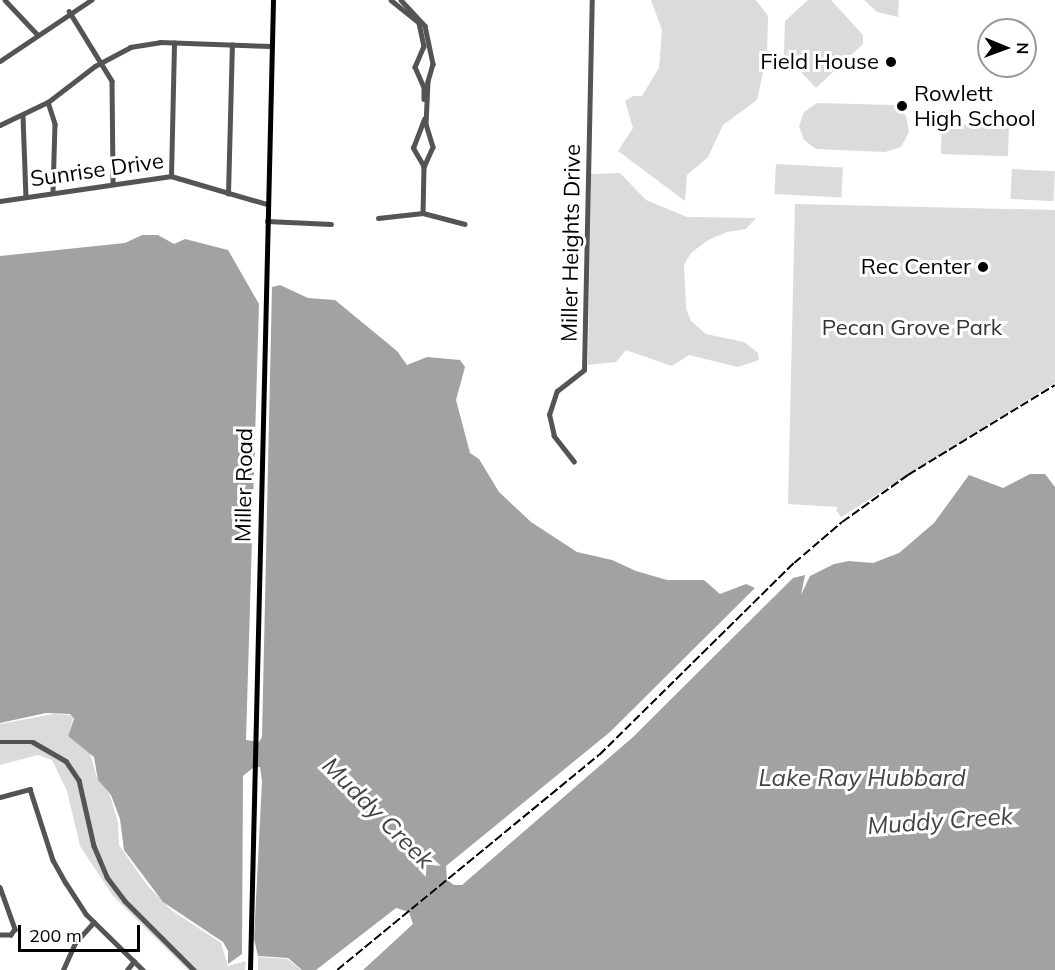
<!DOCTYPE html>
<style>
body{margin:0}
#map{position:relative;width:1055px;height:970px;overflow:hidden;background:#fff;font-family:Mulish,sans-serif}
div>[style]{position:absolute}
.green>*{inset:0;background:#dbdbdb;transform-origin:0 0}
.water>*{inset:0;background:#a2a2a2}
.minor>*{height:4.5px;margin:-2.25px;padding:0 2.25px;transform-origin:2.25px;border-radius:2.25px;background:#545454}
.major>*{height:5px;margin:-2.5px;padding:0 2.5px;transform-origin:2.5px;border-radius:2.5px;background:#000}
.rail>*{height:1.5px;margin-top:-0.75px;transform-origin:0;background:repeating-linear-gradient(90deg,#000 0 9px,transparent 0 12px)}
.dots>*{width:16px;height:16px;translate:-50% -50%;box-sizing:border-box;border:3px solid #fff;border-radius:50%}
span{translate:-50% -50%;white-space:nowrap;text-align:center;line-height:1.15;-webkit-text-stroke:6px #fff;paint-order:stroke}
.poi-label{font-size:22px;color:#000}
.right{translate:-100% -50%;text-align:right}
.left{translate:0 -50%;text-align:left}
.street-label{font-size:22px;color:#000}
.park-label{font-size:22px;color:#323232}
.water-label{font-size:24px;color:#434343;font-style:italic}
.north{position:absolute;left:977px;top:18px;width:60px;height:60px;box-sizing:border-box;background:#fff;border:2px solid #999;border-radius:50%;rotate:91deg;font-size:16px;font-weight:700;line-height:24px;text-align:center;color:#000}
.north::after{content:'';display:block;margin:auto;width:21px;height:27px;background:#000;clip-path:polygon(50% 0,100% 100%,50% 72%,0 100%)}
.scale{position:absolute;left:18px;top:925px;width:122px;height:27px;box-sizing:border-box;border:3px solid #000;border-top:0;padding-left:8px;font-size:18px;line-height:21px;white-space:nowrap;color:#000;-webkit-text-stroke:4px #fff;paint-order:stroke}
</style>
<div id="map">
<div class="green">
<i style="clip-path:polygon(651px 0,756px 0,768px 16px,767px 54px,757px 100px,723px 125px,708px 157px,687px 175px,685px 201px,618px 151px,633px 128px,625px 101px,633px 96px,642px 96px,659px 68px,662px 30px)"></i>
<i style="clip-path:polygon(808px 0,831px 0,863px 35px,863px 44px,816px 88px,784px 54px,785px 21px)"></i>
<i style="clip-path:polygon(864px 0,899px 0,898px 17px,877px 12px)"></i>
<i style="clip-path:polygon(817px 103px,894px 105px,906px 116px,909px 132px,901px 147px,885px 152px,816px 149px,804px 140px,799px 126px,804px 112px)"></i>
<i style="left:942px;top:124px;width:67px;height:30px;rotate:2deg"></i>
<i style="left:776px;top:164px;width:67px;height:30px;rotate:3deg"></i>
<i style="left:1012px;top:169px;width:43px;height:30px;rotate:3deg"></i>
<i style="clip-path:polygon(620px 173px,646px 200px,687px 217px,756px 218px,746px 229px,727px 232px,708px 240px,691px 253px,684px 265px,686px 308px,691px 321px,706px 334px,744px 342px,758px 353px,759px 360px,738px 367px,689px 355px,672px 366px,626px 350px,616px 362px,588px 365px,591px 174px)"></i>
<i style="clip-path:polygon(795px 204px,1055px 210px,1055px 383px,841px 517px,836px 510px,838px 507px,788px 504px)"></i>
<i style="clip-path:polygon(53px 714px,70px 715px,73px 719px,68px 736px,90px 753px,97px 778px,110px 795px,118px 823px,119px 845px,147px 885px,171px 910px,221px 943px,228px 966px,246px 961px,245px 970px,188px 970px,113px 896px,80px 846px,67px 791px,52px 760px,38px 755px,0 765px,0 724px)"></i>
<i style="clip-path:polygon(258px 957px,287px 959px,301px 970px,258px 970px)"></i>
</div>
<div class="water">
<i style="clip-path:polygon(142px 235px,158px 235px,174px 244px,185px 239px,228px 250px,259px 304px,246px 740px,259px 742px,262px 737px,272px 287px,280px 285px,308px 298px,335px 300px,397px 351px,407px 365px,427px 357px,460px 360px,465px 367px,456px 400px,470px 453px,479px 459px,499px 492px,531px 522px,577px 552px,612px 560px,636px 571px,667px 580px,704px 580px,720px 594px,746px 584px,755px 588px,610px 732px,446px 866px,447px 880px,454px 885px,462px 885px,633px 737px,793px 578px,805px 575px,801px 595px,810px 576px,834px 564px,849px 561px,873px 563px,899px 553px,934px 523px,969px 475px,1003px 488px,1030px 474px,1045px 474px,1055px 487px,1055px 970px,363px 970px,413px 924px,409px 912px,396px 908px,316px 970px,302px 970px,288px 958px,258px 956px,254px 939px,262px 781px,260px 767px,254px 767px,243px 776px,242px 954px,228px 964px,228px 951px,223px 942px,163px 902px,124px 850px,120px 819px,111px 795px,98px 780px,94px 757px,68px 736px,74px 719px,70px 714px,46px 713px,0 723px,0 256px,125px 243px)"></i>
</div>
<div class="minor">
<i style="left:5px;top:0;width:48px;rotate:46.7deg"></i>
<i style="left:391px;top:0;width:36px;rotate:39deg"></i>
<i style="left:419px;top:23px;width:24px;rotate:78deg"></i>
<i style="left:424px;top:46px;width:23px;rotate:113deg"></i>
<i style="left:415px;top:67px;width:22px;rotate:66deg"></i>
<i style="left:424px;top:87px;width:12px;rotate:90deg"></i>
<i style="left:401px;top:0;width:35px;rotate:47deg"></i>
<i style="left:425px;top:26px;width:39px;rotate:78deg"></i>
<i style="left:433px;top:64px;width:19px;rotate:106deg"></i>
<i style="left:428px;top:82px;width:42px;rotate:92.7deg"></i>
<i style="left:426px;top:124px;width:24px;rotate:73deg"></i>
<i style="left:433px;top:147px;width:22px;rotate:114deg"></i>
<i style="left:424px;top:167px;width:46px;rotate:91.2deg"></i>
<i style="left:69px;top:11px;width:82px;rotate:58.4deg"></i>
<i style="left:112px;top:81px;width:102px;rotate:89.4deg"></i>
<i style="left:0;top:61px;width:110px;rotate:-33.8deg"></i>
<i style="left:48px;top:102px;width:23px;rotate:72deg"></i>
<i style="left:55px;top:124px;width:69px;rotate:91.7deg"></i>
<i style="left:23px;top:116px;width:81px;rotate:87.9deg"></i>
<i style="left:0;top:125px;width:53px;rotate:-25.6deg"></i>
<i style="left:48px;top:102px;width:59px;rotate:-37.5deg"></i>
<i style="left:95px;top:66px;width:40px;rotate:-28deg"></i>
<i style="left:130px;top:47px;width:30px;rotate:-9deg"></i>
<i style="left:160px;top:42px;width:111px;rotate:2.1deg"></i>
<i style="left:424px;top:167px;width:22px;rotate:-120deg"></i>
<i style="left:413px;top:148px;width:31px;rotate:-69deg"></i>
<i style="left:171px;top:176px;width:133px;rotate:-88.7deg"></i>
<i style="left:228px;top:194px;width:149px;rotate:-88.5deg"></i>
<i style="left:0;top:201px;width:173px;rotate:-8.3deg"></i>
<i style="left:171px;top:176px;width:100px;rotate:16.3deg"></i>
<i style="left:378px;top:218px;width:45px;rotate:-6.3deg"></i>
<i style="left:423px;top:213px;width:43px;rotate:14.7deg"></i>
<i style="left:267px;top:221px;width:64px;rotate:2.7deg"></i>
<i style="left:574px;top:462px;width:33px;rotate:-128deg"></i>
<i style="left:554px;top:436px;width:22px;rotate:-103deg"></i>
<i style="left:549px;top:415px;width:25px;rotate:-72deg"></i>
<i style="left:557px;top:391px;width:34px;rotate:-38deg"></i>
<i style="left:584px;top:370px;width:370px;rotate:-88.8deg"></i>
<i style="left:0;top:742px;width:33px"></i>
<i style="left:33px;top:742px;width:38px;rotate:30deg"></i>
<i style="left:66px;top:761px;width:23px;rotate:56deg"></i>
<i style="left:79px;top:780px;width:68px;rotate:77.2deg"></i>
<i style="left:94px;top:846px;width:34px;rotate:67deg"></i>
<i style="left:107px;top:877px;width:30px;rotate:53deg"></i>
<i style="left:125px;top:901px;width:98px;rotate:45deg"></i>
<i style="left:0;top:797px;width:31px;rotate:-15deg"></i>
<i style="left:30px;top:789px;width:75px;rotate:72.1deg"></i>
<i style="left:53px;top:860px;width:26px;rotate:61deg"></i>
<i style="left:66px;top:883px;width:37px;rotate:57deg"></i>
<i style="left:86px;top:914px;width:80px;rotate:44.5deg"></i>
<i style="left:0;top:887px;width:45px;rotate:70.3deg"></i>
<i style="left:15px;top:929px;width:7px;rotate:124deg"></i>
<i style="left:11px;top:935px;width:11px;rotate:180deg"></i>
<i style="left:63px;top:970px;width:30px;rotate:-66deg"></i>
<i style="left:75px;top:943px;width:28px;rotate:-48deg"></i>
<i style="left:127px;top:970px;width:11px;rotate:-52deg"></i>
</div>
<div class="major">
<i style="left:250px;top:970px;width:970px;rotate:-88.64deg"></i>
</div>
<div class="rail">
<i style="left:337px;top:970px;width:339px;rotate:-39.4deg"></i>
<i style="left:599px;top:755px;width:274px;rotate:-44.6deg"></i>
<i style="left:794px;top:563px;width:63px;rotate:-40.5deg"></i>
<i style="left:842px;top:522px;width:81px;rotate:-35.5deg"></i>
<i style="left:908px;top:475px;width:172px;rotate:-31.5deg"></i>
</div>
<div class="dots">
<i style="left:891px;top:62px;background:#000"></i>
<i style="left:902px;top:106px;background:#000"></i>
<i style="left:983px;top:267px;background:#000"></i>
</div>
<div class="poi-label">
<span class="right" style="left:879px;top:62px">Field House</span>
<span class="left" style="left:914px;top:106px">Rowlett<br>High School</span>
<span class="right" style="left:971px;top:267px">Rec Center</span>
</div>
<div class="street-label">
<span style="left:97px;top:170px;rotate:-8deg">Sunrise Drive</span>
<span style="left:571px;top:243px;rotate:-89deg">Miller Heights Drive</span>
<span style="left:244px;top:485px;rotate:-89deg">Miller Road</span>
</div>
<div class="park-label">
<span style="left:912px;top:328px">Pecan Grove Park</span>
</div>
<div class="water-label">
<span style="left:862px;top:778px">Lake Ray Hubbard</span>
<span style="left:378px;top:813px;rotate:45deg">Muddy Creek</span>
<span style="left:940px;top:821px;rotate:-4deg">Muddy Creek</span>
</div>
<div class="north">N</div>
<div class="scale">200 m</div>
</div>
